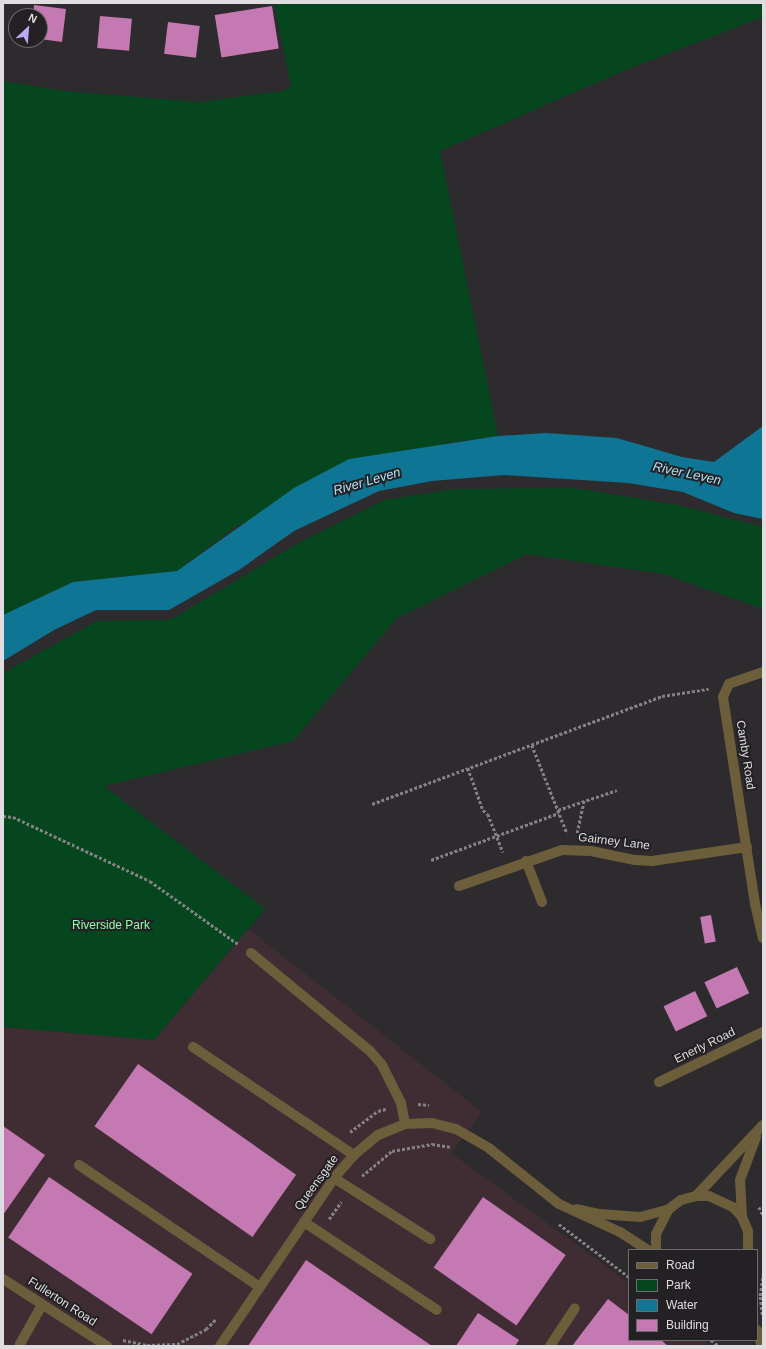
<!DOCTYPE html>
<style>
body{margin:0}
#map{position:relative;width:766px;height:1349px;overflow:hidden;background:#2d2b2e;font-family:Helvetica,sans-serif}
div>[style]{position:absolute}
.industrial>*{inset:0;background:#402d34}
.green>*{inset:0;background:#05461f}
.water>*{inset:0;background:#0e7595}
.building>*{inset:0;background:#c579b3;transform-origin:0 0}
.path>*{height:2.5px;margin-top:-1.25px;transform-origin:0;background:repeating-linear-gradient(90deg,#838184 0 3px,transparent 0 5px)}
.minor>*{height:10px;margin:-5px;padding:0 5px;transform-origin:5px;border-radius:5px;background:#6d5e3b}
span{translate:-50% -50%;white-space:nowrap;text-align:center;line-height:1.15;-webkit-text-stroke:4px #232124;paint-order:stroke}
.street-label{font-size:12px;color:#dfdde0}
.park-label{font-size:12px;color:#8dfba9}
.water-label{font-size:13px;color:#ade0f6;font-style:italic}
.frame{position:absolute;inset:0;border:4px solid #dfdde0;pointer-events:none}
.legend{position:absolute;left:628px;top:1249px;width:130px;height:92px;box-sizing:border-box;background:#232124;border:1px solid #6e6c6f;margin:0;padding:5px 7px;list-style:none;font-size:12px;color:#dfdde0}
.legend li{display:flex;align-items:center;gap:8px;height:20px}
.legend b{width:20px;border:1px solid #6e6c6f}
.north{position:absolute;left:8px;top:8px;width:40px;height:40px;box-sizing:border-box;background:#232124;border:1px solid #6e6c6f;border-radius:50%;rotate:26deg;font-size:11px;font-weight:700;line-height:16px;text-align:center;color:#dfdde0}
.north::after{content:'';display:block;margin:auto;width:14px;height:18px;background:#bca9f5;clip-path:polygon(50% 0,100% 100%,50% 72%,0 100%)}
</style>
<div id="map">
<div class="industrial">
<i style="clip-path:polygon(248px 929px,482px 1112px,451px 1153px,629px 1283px,629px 1340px,703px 1340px,711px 1346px,3px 1346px,3px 1027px,154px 1040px)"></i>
</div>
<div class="green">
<i style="clip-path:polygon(274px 3px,763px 3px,763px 17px,628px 69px,440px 151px,498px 436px,448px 443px,237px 526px,177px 571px,73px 582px,3px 615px,3px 81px,64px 91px,199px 102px,283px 91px,291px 86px)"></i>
<i style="clip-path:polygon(575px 488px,678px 505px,763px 527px,763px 609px,664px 574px,527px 554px,397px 618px,293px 741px,104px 786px,265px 909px,154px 1040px,3px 1027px,3px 673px,97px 621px,170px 620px,295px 545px,384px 500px,454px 489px)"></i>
</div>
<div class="water">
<i style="clip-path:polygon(763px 426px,763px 519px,734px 513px,683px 492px,628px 483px,504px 475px,432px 481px,379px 491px,294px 531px,239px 570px,169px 610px,96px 610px,54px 630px,3px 661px,3px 615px,73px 582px,177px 571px,294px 488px,349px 459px,498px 436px,546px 433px,617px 438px,682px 457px,714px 462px)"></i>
</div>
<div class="building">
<i style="clip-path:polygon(34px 5px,66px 9px,62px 42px,40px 39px,40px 16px,33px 16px)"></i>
<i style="left:272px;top:6px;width:43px;height:58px;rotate:81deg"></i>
<i style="left:100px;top:16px;width:32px;height:32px;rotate:5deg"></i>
<i style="left:168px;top:22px;width:32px;height:32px;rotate:7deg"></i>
<i style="left:711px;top:915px;width:27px;height:11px;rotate:80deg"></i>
<i style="left:737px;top:967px;width:29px;height:36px;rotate:65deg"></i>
<i style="left:695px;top:991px;width:28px;height:35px;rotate:64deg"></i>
<i style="left:138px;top:1064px;width:193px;height:76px;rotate:35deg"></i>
<i style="clip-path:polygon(3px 1126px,45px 1155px,3px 1215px)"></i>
<i style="left:49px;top:1177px;width:173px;height:73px;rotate:34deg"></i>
<i style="left:483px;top:1197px;width:101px;height:86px;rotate:35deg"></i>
<i style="clip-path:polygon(306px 1260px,432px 1346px,248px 1346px)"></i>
<i style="clip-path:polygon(608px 1299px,629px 1315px,629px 1340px,661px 1340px,668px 1346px,572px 1346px)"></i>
<i style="clip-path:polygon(478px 1313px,519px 1340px,515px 1346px,456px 1346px)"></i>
</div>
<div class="path">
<i style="left:532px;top:745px;width:95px;rotate:68.3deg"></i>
<i style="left:468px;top:768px;width:45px;rotate:70.3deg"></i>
<i style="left:483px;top:810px;width:6px;rotate:39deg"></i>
<i style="left:488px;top:814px;width:41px;rotate:68.5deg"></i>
<i style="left:372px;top:804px;width:309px;rotate:-20.4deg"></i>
<i style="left:662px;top:696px;width:47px;rotate:-8.7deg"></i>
<i style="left:558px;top:810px;width:62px;rotate:-18.7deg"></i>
<i style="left:3px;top:816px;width:10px;rotate:6deg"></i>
<i style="left:13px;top:817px;width:151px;rotate:25deg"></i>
<i style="left:150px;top:881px;width:108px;rotate:35.6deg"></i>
<i style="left:577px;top:833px;width:33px;rotate:-78deg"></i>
<i style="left:431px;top:860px;width:136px;rotate:-20.2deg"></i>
<i style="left:418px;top:1104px;width:11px;rotate:5deg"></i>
<i style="left:350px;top:1132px;width:35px;rotate:-37deg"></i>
<i style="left:378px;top:1111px;width:8px;rotate:-14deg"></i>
<i style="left:362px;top:1176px;width:39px;rotate:-40deg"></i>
<i style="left:392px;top:1151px;width:41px;rotate:-9.9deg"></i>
<i style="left:432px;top:1144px;width:18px;rotate:9deg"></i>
<i style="left:759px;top:1207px;width:9px;rotate:63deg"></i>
<i style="left:329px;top:1219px;width:21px;rotate:-55deg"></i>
<i style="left:559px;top:1224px;width:88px;rotate:37.1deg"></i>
<i style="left:762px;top:1315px;width:19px;rotate:-96deg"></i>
<i style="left:760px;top:1296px;width:21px;rotate:-82deg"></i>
<i style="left:123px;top:1340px;width:25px;rotate:12deg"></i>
<i style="left:147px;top:1345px;width:30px;rotate:-2deg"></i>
<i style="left:177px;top:1344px;width:33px;rotate:-27deg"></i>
<i style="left:206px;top:1329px;width:14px;rotate:-45deg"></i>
<i style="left:711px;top:1340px;width:10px;rotate:37deg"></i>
</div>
<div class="minor">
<i style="left:763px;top:672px;width:36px;rotate:161deg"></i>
<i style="left:729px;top:684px;width:14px;rotate:115deg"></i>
<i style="left:723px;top:697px;width:209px;rotate:81.2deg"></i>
<i style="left:755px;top:904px;width:35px;rotate:77deg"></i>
<i style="left:526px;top:861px;width:44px;rotate:68.7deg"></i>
<i style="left:459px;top:886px;width:109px;rotate:-19.3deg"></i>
<i style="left:562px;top:850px;width:29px;rotate:2deg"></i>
<i style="left:591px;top:851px;width:45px;rotate:11.6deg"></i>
<i style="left:635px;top:860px;width:17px;rotate:3deg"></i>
<i style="left:652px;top:861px;width:96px;rotate:-8.4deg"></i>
<i style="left:251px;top:953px;width:154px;rotate:39.5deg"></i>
<i style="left:370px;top:1051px;width:18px;rotate:49deg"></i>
<i style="left:382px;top:1065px;width:42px;rotate:63.4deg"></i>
<i style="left:401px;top:1103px;width:21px;rotate:79deg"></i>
<i style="left:193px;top:1047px;width:194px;rotate:33.9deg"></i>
<i style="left:659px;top:1082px;width:115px;rotate:-25.7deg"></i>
<i style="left:79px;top:1165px;width:218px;rotate:34deg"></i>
<i style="left:334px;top:1178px;width:114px;rotate:32.4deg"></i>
<i style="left:696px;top:1196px;width:98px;rotate:-46.7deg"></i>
<i style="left:577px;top:1209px;width:23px;rotate:13deg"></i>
<i style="left:599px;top:1214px;width:41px;rotate:4.2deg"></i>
<i style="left:640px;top:1217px;width:30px;rotate:-15deg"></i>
<i style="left:742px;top:1217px;width:37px;rotate:-93deg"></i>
<i style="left:740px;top:1180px;width:46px;rotate:-69.6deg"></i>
<i style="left:304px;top:1222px;width:159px;rotate:33.5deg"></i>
<i style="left:656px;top:1250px;width:16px;rotate:-90deg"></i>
<i style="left:656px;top:1234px;width:28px;rotate:-63deg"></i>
<i style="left:669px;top:1209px;width:15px;rotate:-37deg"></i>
<i style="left:681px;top:1200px;width:16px;rotate:-15deg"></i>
<i style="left:696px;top:1196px;width:13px"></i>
<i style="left:709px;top:1196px;width:26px;rotate:25deg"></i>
<i style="left:733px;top:1207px;width:13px;rotate:48deg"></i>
<i style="left:742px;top:1217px;width:15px;rotate:67deg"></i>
<i style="left:748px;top:1231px;width:19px;rotate:90deg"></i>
<i style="left:3px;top:1279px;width:124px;rotate:32.8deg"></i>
<i style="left:757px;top:1330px;width:17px;rotate:73deg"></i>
<i style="left:20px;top:1344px;width:45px;rotate:-60.6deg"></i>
<i style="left:220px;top:1346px;width:203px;rotate:-55.8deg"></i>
<i style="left:334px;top:1178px;width:30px;rotate:-49deg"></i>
<i style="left:354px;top:1155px;width:31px;rotate:-40deg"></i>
<i style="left:378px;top:1135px;width:29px;rotate:-22deg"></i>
<i style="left:405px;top:1124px;width:27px;rotate:-2deg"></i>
<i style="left:432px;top:1123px;width:25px;rotate:14deg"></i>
<i style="left:456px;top:1129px;width:39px;rotate:30deg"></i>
<i style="left:490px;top:1149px;width:88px;rotate:38.6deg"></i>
<i style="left:559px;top:1204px;width:67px;rotate:24.7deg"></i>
<i style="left:620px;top:1232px;width:33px;rotate:33deg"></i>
<i style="left:550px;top:1346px;width:45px;rotate:-56.7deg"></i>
</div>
<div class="street-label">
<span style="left:745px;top:755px;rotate:81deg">Camby Road</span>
<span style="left:614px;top:842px;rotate:7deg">Gairney Lane</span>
<span style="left:705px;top:1046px;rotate:-26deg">Enerly Road</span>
<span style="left:317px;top:1183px;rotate:-54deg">Queensgate</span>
<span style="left:62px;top:1302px;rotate:33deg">Fullerton Road</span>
</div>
<div class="park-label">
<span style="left:111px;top:926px">Riverside Park</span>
</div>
<div class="water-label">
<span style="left:687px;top:474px;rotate:12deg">River Leven</span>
<span style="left:367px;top:482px;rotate:-16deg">River Leven</span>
</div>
<div class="frame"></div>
<ul class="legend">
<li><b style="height:5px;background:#6d5e3b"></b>Road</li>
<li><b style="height:11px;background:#05461f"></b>Park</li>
<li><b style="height:11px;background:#0e7595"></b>Water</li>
<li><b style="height:11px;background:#c579b3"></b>Building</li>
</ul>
<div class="north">N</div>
</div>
